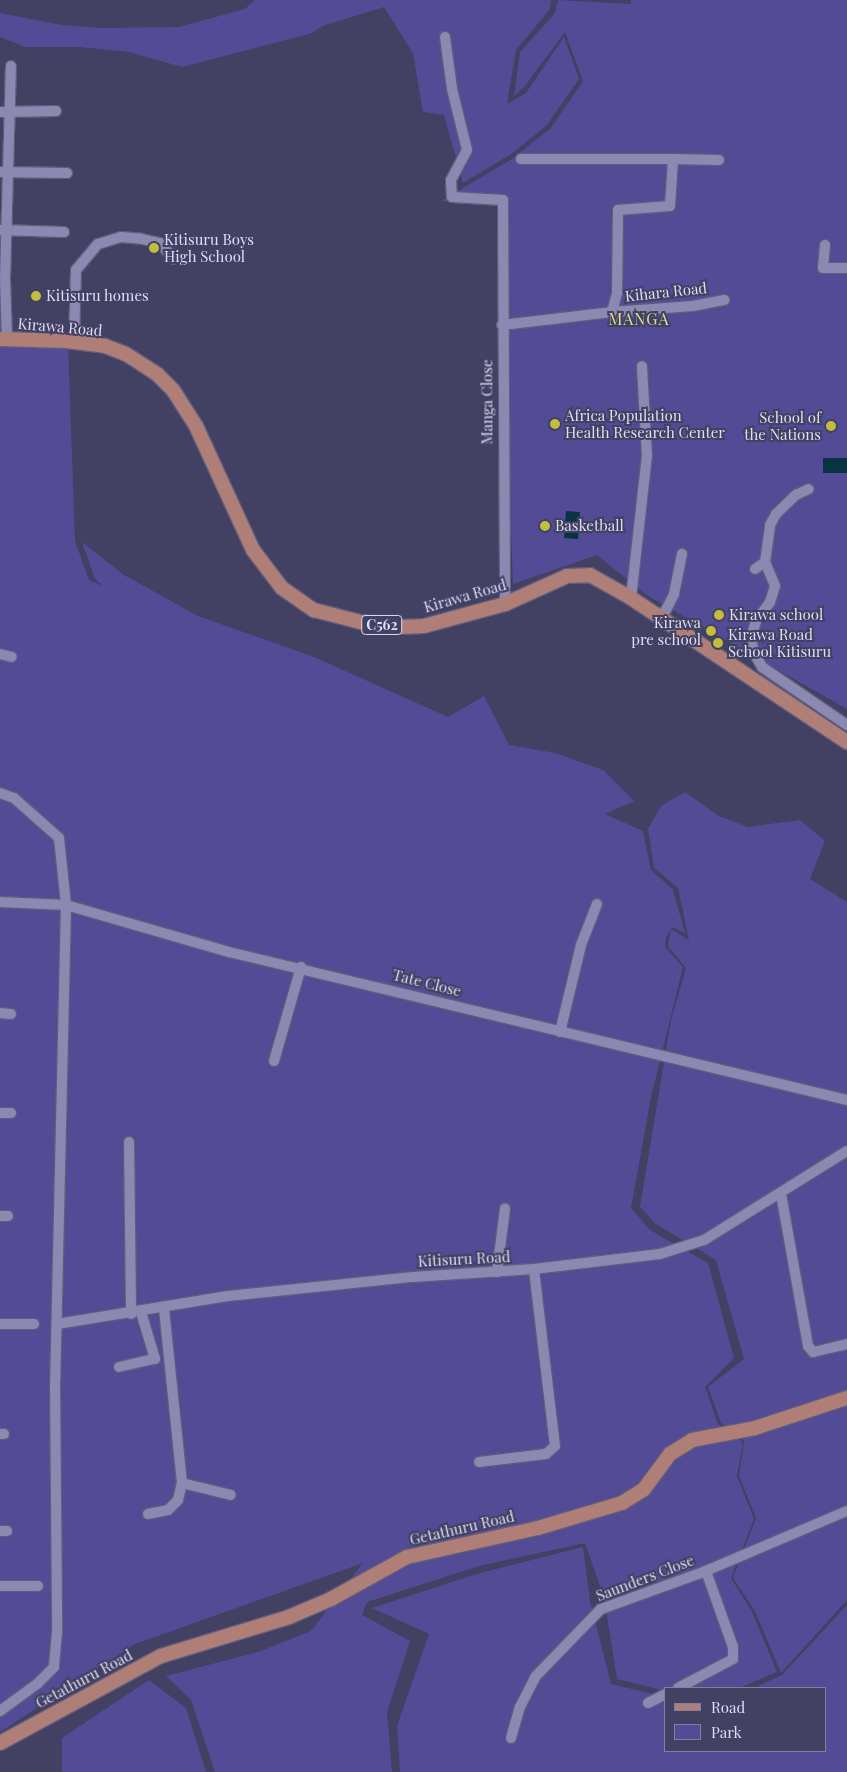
<!DOCTYPE html>
<style>
body{margin:0}
#map{position:relative;width:847px;height:1772px;overflow:hidden;background:#424063;font-family:"Playfair Display",serif}
div>[style]{position:absolute}
.green>*{inset:0;background:#544b97}
.water>*{inset:0;background:#073343;transform-origin:0 0}
.roads{filter:drop-shadow(1px 0 #5f5d7b) drop-shadow(-1px 0 #5f5d7b) drop-shadow(0 1px #5f5d7b) drop-shadow(0 -1px #5f5d7b)}
.minor>*{height:10px;margin:-5px;padding:0 5px;transform-origin:5px;border-radius:5px;background:#8b89b2}
.major>*{height:14px;margin:-7px;padding:0 7px;transform-origin:7px;border-radius:7px;background:#af7e77}
.dots>*{width:14px;height:14px;translate:-50% -50%;box-sizing:border-box;border:2px solid #424063;border-radius:50%}
span{translate:-50% -50%;white-space:nowrap;text-align:center;line-height:1.15;-webkit-text-stroke:4px #424063;paint-order:stroke}
.shield-label span{padding:1px 4px;background:#424063;border:1px solid;border-radius:4px;-webkit-text-stroke-width:0}
.shield-label{font-size:14px;color:#dedef4;font-weight:700}
.poi-label{font-size:15px;color:#dedef4}
.left{translate:0 -50%;text-align:left}
.right{translate:-100% -50%;text-align:right}
.street-label{font-size:15px;color:#dedef4}
.neighbourhood-label{font-size:16px;color:#e2df90;letter-spacing:1px}
.legend{position:absolute;left:664px;top:1687px;width:162px;height:65px;box-sizing:border-box;background:#424063;border:1px solid #807f9d;margin:0;padding:6px 9px;list-style:none;font-size:15px;color:#dedef4}
.legend li{display:flex;align-items:center;gap:10px;height:25px}
.legend b{width:25px;border:1px solid #807f9d}
</style>
<div id="map">
<div class="green">
<i style="clip-path:polygon(255px 0,551px 0,550px 9px,516px 50px,507px 104px,526px 93px,564px 37px,579px 79px,547px 125px,513px 153px,463px 183px,444px 115px,423px 112px,413px 53px,384px 7px,325px 25px,309px 34px,182px 67px,129px 52px,80px 47px,25px 47px,0 37px,0 13px,62px 25px,100px 28px,179px 27px,245px 9px)"></i>
<i style="clip-path:polygon(558px 0,631px 4px,631px 0,847px 0,847px 709px,648px 596px,597px 555px,513px 584px,499px 203px,441px 201px,512px 159px,551px 128px,583px 81px,565px 32px,524px 87px,514px 96px,520px 52px,555px 13px)"></i>
<i style="clip-path:polygon(0 343px,68px 344px,75px 541px,89px 580px,103px 586px,95px 579px,82px 542px,124px 575px,198px 616px,314px 657px,448px 717px,484px 696px,509px 745px,555px 753px,603px 770px,634px 801px,605px 814px,643px 831px,651px 870px,673px 890px,685px 933px,672px 927px,666px 937px,665px 947px,683px 967px,651px 1097px,631px 1208px,650px 1230px,708px 1263px,734px 1358px,705px 1387px,718px 1424px,743px 1442px,737px 1476px,754px 1519px,731px 1578px,752px 1612px,777px 1672px,739px 1688px,666px 1691px,617px 1679px,604px 1597px,585px 1543px,479px 1566px,367px 1602px,362px 1615px,410px 1641px,387px 1712px,392px 1772px,215px 1772px,191px 1700px,166px 1676px,258px 1652px,311px 1631px,363px 1563px,135px 1644px,0 1732px)"></i>
<i style="clip-path:polygon(685px 792px,719px 816px,748px 827px,800px 820px,825px 841px,810px 879px,847px 902px,847px 1600px,781px 1673px,755px 1611px,733px 1578px,756px 1518px,739px 1476px,744px 1441px,721px 1423px,708px 1387px,744px 1359px,716px 1260px,656px 1224px,640px 1207px,671px 1020px,686px 968px,668px 946px,671px 929px,689px 940px,678px 888px,654px 868px,648px 829px,661px 806px)"></i>
<i style="clip-path:polygon(583px 1547px,590px 1601px,611px 1684px,666px 1697px,666px 1751px,826px 1751px,826px 1688px,754px 1688px,782px 1675px,847px 1605px,847px 1772px,400px 1772px,397px 1726px,429px 1634px,372px 1608px,480px 1573px)"></i>
<i style="clip-path:polygon(149px 1680px,186px 1708px,206px 1772px,62px 1772px,62px 1738px)"></i>
</div>
<div class="water">
<i style="left:823px;top:458px;width:24px;height:15px"></i>
<i style="left:566px;top:511px;width:14px;height:27px;rotate:4deg"></i>
</div>
<div class="roads">
<div class="minor">
<i style="left:445px;top:37px;width:52px;rotate:82.3deg"></i>
<i style="left:452px;top:89px;width:63px;rotate:76.2deg"></i>
<i style="left:467px;top:150px;width:34px;rotate:118deg"></i>
<i style="left:451px;top:180px;width:17px;rotate:87deg"></i>
<i style="left:452px;top:197px;width:51px;rotate:3.4deg"></i>
<i style="left:503px;top:200px;width:404px;rotate:89.7deg"></i>
<i style="left:0;top:112px;width:56px;rotate:-1deg"></i>
<i style="left:521px;top:159px;width:152px"></i>
<i style="left:0;top:172px;width:67px;rotate:0.9deg"></i>
<i style="left:0;top:230px;width:64px;rotate:1.8deg"></i>
<i style="left:825px;top:245px;width:23px;rotate:95deg"></i>
<i style="left:823px;top:268px;width:24px"></i>
<i style="left:612px;top:312px;width:81px;rotate:-4.2deg"></i>
<i style="left:693px;top:306px;width:32px;rotate:-11deg"></i>
<i style="left:502px;top:325px;width:111px;rotate:-6.7deg"></i>
<i style="left:612px;top:312px;width:20px;rotate:-75deg"></i>
<i style="left:617px;top:293px;width:83px;rotate:-89.3deg"></i>
<i style="left:618px;top:210px;width:52px;rotate:-4.4deg"></i>
<i style="left:670px;top:206px;width:47px;rotate:-86.3deg"></i>
<i style="left:673px;top:159px;width:46px;rotate:1.2deg"></i>
<i style="left:7px;top:339px;width:60px;rotate:-91.9deg"></i>
<i style="left:5px;top:279px;width:213px;rotate:-88.4deg"></i>
<i style="left:74px;top:341px;width:71px;rotate:-88.4deg"></i>
<i style="left:76px;top:270px;width:34px;rotate:-50deg"></i>
<i style="left:98px;top:244px;width:24px;rotate:-17deg"></i>
<i style="left:121px;top:237px;width:21px;rotate:5deg"></i>
<i style="left:142px;top:239px;width:18px;rotate:13deg"></i>
<i style="left:160px;top:243px;width:21px;rotate:49deg"></i>
<i style="left:765px;top:562px;width:26px;rotate:67deg"></i>
<i style="left:775px;top:586px;width:17px;rotate:107deg"></i>
<i style="left:770px;top:602px;width:24px;rotate:126deg"></i>
<i style="left:756px;top:621px;width:18px;rotate:106deg"></i>
<i style="left:751px;top:638px;width:15px;rotate:79deg"></i>
<i style="left:754px;top:653px;width:16px;rotate:60deg"></i>
<i style="left:762px;top:667px;width:103px;rotate:34.3deg"></i>
<i style="left:755px;top:569px;width:12px;rotate:-35deg"></i>
<i style="left:765px;top:562px;width:37px;rotate:-82deg"></i>
<i style="left:770px;top:525px;width:13px;rotate:-61deg"></i>
<i style="left:776px;top:514px;width:28px;rotate:-44deg"></i>
<i style="left:796px;top:495px;width:14px;rotate:-25deg"></i>
<i style="left:631px;top:598px;width:143px;rotate:-83.6deg"></i>
<i style="left:647px;top:456px;width:90px;rotate:-93.2deg"></i>
<i style="left:658px;top:618px;width:11px;rotate:-45deg"></i>
<i style="left:666px;top:610px;width:18px;rotate:-63deg"></i>
<i style="left:674px;top:594px;width:41px;rotate:-78.7deg"></i>
<i style="left:0;top:654px;width:12px;rotate:14deg"></i>
<i style="left:0;top:793px;width:15px;rotate:20deg"></i>
<i style="left:14px;top:798px;width:60px;rotate:41.6deg"></i>
<i style="left:59px;top:838px;width:67px;rotate:84deg"></i>
<i style="left:66px;top:905px;width:476px;rotate:91.3deg"></i>
<i style="left:55px;top:1381px;width:251px;rotate:89.5deg"></i>
<i style="left:57px;top:1632px;width:35px;rotate:95deg"></i>
<i style="left:54px;top:1667px;width:24px;rotate:135deg"></i>
<i style="left:37px;top:1684px;width:46px;rotate:143.9deg"></i>
<i style="left:0;top:902px;width:66px;rotate:2.6deg"></i>
<i style="left:66px;top:905px;width:170px;rotate:16.1deg"></i>
<i style="left:229px;top:952px;width:635px;rotate:13.47deg"></i>
<i style="left:0;top:1013px;width:11px;rotate:5deg"></i>
<i style="left:560px;top:1032px;width:89px;rotate:-76.4deg"></i>
<i style="left:581px;top:945px;width:44px;rotate:-68.7deg"></i>
<i style="left:274px;top:1061px;width:98px;rotate:-74deg"></i>
<i style="left:0;top:1113px;width:11px"></i>
<i style="left:129px;top:1142px;width:172px;rotate:89.3deg"></i>
<i style="left:781px;top:1194px;width:154px;rotate:79.9deg"></i>
<i style="left:808px;top:1346px;width:8px;rotate:50deg"></i>
<i style="left:813px;top:1352px;width:35px;rotate:-13deg"></i>
<i style="left:0;top:1216px;width:8px"></i>
<i style="left:497px;top:1272px;width:64px;rotate:-82.8deg"></i>
<i style="left:0;top:1324px;width:34px"></i>
<i style="left:57px;top:1324px;width:173px;rotate:-9.3deg"></i>
<i style="left:228px;top:1296px;width:186px;rotate:-5.9deg"></i>
<i style="left:413px;top:1277px;width:121px;rotate:-3.8deg"></i>
<i style="left:534px;top:1269px;width:127px;rotate:-6.8deg"></i>
<i style="left:660px;top:1254px;width:46px;rotate:-17.7deg"></i>
<i style="left:704px;top:1240px;width:168px;rotate:-31.9deg"></i>
<i style="left:119px;top:1367px;width:37px;rotate:-13deg"></i>
<i style="left:155px;top:1359px;width:49px;rotate:-106.6deg"></i>
<i style="left:0;top:1434px;width:4px"></i>
<i style="left:479px;top:1462px;width:67px;rotate:-6.8deg"></i>
<i style="left:546px;top:1454px;width:12px;rotate:-42deg"></i>
<i style="left:555px;top:1446px;width:178px;rotate:-96.8deg"></i>
<i style="left:182px;top:1483px;width:50px;rotate:13.8deg"></i>
<i style="left:148px;top:1514px;width:20px;rotate:-11deg"></i>
<i style="left:168px;top:1510px;width:14px;rotate:-45deg"></i>
<i style="left:178px;top:1500px;width:17px;rotate:-77deg"></i>
<i style="left:182px;top:1483px;width:176px;rotate:-95.9deg"></i>
<i style="left:0;top:1531px;width:7px"></i>
<i style="left:0;top:1586px;width:38px"></i>
<i style="left:678px;top:1688px;width:62px;rotate:-27.8deg"></i>
<i style="left:733px;top:1659px;width:12px;rotate:-90deg"></i>
<i style="left:733px;top:1647px;width:81px;rotate:-109.6deg"></i>
<i style="left:648px;top:1703px;width:20px;rotate:-27deg"></i>
<i style="left:511px;top:1738px;width:32px;rotate:-74deg"></i>
<i style="left:520px;top:1707px;width:34px;rotate:-63deg"></i>
<i style="left:535px;top:1677px;width:95px;rotate:-45.9deg"></i>
<i style="left:601px;top:1609px;width:112px;rotate:-19.9deg"></i>
<i style="left:706px;top:1571px;width:153px;rotate:-23.1deg"></i>
</div>
<div class="major">
<i style="left:0;top:339px;width:66px;rotate:1.7deg"></i>
<i style="left:66px;top:341px;width:39px;rotate:7deg"></i>
<i style="left:105px;top:346px;width:22px;rotate:21deg"></i>
<i style="left:126px;top:354px;width:38px;rotate:33deg"></i>
<i style="left:158px;top:375px;width:21px;rotate:45deg"></i>
<i style="left:173px;top:390px;width:43px;rotate:57.4deg"></i>
<i style="left:196px;top:426px;width:136px;rotate:65.3deg"></i>
<i style="left:253px;top:550px;width:48px;rotate:52.7deg"></i>
<i style="left:282px;top:588px;width:39px;rotate:35deg"></i>
<i style="left:314px;top:610px;width:48px;rotate:14.6deg"></i>
<i style="left:360px;top:622px;width:39px;rotate:7deg"></i>
<i style="left:399px;top:627px;width:25px;rotate:-2deg"></i>
<i style="left:424px;top:626px;width:84px;rotate:-15.2deg"></i>
<i style="left:505px;top:604px;width:68px;rotate:-24.3deg"></i>
<i style="left:567px;top:576px;width:23px;rotate:-2deg"></i>
<i style="left:590px;top:575px;width:47px;rotate:29.3deg"></i>
<i style="left:631px;top:598px;width:260px;rotate:33.7deg"></i>
<i style="left:0;top:1743px;width:183px;rotate:-28.4deg"></i>
<i style="left:161px;top:1656px;width:134px;rotate:-16.9deg"></i>
<i style="left:289px;top:1617px;width:46px;rotate:-23.2deg"></i>
<i style="left:331px;top:1599px;width:87px;rotate:-28.9deg"></i>
<i style="left:407px;top:1557px;width:134px;rotate:-12.5deg"></i>
<i style="left:538px;top:1528px;width:88px;rotate:-16.6deg"></i>
<i style="left:622px;top:1503px;width:26px;rotate:-32deg"></i>
<i style="left:644px;top:1489px;width:44px;rotate:-53.4deg"></i>
<i style="left:670px;top:1454px;width:26px;rotate:-32deg"></i>
<i style="left:692px;top:1440px;width:64px;rotate:-10.8deg"></i>
<i style="left:755px;top:1428px;width:97px;rotate:-18.1deg"></i>
</div>
</div>
<div class="dots">
<i style="left:154px;top:248px;background:#c3bd3e"></i>
<i style="left:36px;top:296px;background:#c3bd3e"></i>
<i style="left:555px;top:424px;background:#c3bd3e"></i>
<i style="left:831px;top:426px;background:#c3bd3e"></i>
<i style="left:545px;top:526px;background:#c3bd3e"></i>
<i style="left:719px;top:615px;background:#c3bd3e"></i>
<i style="left:711px;top:631px;background:#c3bd3e"></i>
<i style="left:718px;top:643px;background:#c3bd3e"></i>
</div>
<div class="shield-label">
<span style="left:382px;top:625px">C562</span>
</div>
<div class="poi-label">
<span class="left" style="left:164px;top:248px">Kitisuru Boys<br>High School</span>
<span class="left" style="left:46px;top:296px">Kitisuru homes</span>
<span class="left" style="left:565px;top:424px">Africa Population<br>Health Research Center</span>
<span class="right" style="left:821px;top:426px">School of<br>the Nations</span>
<span class="left" style="left:555px;top:526px">Basketball</span>
<span class="left" style="left:729px;top:615px">Kirawa school</span>
<span class="right" style="left:701px;top:631px">Kirawa<br>pre school</span>
<span class="left" style="left:728px;top:643px">Kirawa Road<br>School Kitisuru</span>
</div>
<div class="street-label">
<span style="left:666px;top:292px;rotate:-6deg">Kihara Road</span>
<span style="left:60px;top:327px;rotate:5deg">Kirawa Road</span>
<span style="left:487px;top:402px;rotate:-90deg">Manga Close</span>
<span style="left:465px;top:596px;rotate:-16deg">Kirawa Road</span>
<span style="left:427px;top:983px;rotate:14deg">Tate Close</span>
<span style="left:464px;top:1259px;rotate:-3deg">Kitisuru Road</span>
<span style="left:462px;top:1528px;rotate:-13deg">Getathuru Road</span>
<span style="left:645px;top:1578px;rotate:-21deg">Saunders Close</span>
<span style="left:84px;top:1679px;rotate:-28deg">Getathuru Road</span>
</div>
<div class="neighbourhood-label">
<span style="left:639px;top:319px">MANGA</span>
</div>
<ul class="legend">
<li><b style="height:6px;background:#af7e77"></b>Road</li>
<li><b style="height:14px;background:#544b97"></b>Park</li>
</ul>
</div>
